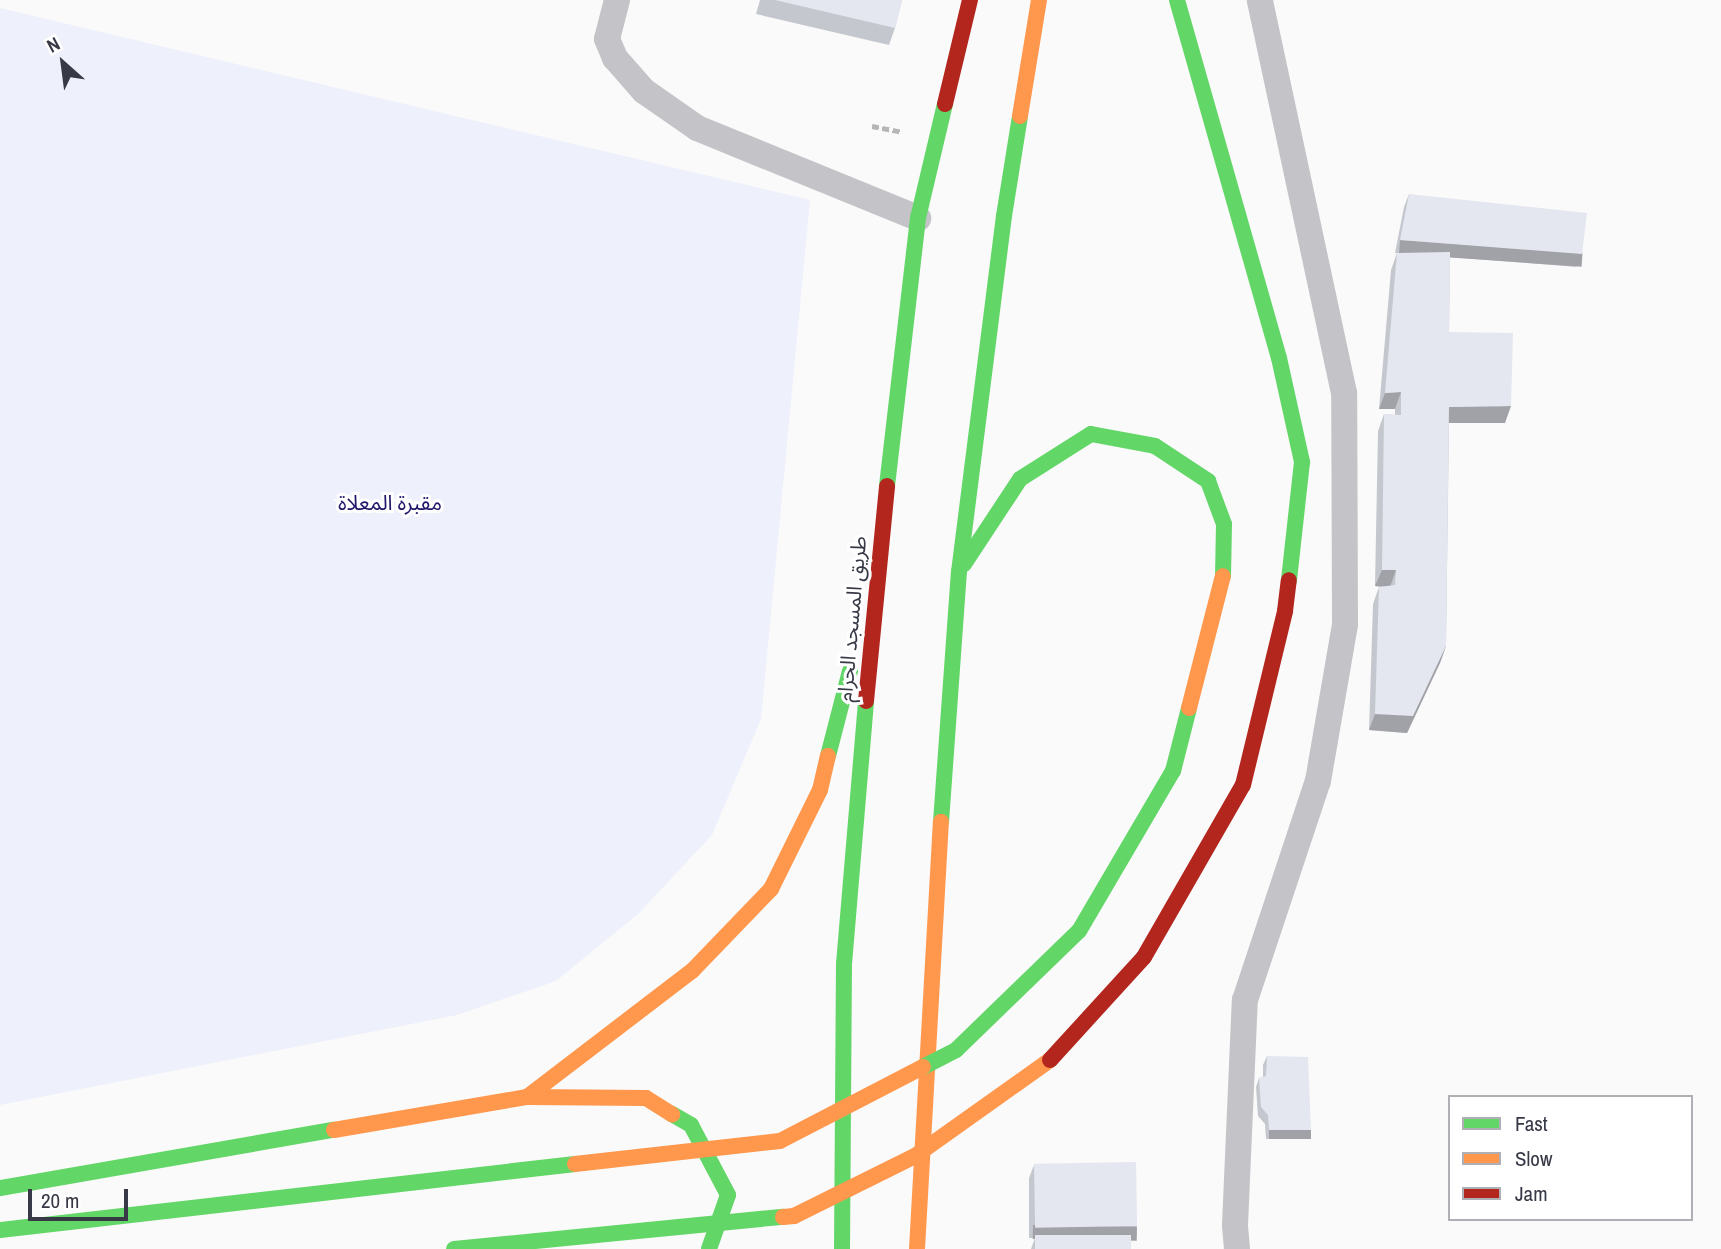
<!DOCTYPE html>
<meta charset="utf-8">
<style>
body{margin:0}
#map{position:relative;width:1721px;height:1249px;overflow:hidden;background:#fafafa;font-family:"Archivo Narrow","Noto Sans Arabic",sans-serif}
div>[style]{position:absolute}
.green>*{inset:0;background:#eef0fc}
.path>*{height:4.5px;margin-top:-2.25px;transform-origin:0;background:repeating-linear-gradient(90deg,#b6b6b9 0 7px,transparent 0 10.5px)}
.street>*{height:26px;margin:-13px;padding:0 13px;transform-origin:13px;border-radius:13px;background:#c4c4c8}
.fast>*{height:16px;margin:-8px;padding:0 8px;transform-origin:8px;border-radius:8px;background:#63d668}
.slow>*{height:16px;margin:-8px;padding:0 8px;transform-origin:8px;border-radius:8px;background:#ff974d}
.jam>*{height:16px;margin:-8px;padding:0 8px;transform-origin:8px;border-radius:8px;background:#b3261e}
.fast-bridge>*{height:16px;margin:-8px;padding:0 8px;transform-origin:8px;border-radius:8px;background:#63d668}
.slow-bridge>*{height:16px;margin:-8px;padding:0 8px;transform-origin:8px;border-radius:8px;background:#ff974d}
.jam-bridge>*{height:16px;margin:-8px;padding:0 8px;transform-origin:8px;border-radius:8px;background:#b3261e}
.wall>*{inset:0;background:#c5c7ce}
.shaded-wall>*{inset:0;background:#a0a2a8;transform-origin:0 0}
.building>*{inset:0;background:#e5e7f0;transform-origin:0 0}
span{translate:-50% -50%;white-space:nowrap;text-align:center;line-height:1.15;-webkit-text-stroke:6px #fff;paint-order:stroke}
.park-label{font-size:21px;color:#20166a}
.street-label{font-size:21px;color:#373946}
.legend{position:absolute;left:1448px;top:1095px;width:245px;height:126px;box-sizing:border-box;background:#fff;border:2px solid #afb0b5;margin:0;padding:9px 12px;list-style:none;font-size:21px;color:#373946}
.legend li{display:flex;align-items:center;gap:14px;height:35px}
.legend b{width:35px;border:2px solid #afb0b5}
.north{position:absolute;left:28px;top:28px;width:70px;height:70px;-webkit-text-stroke:5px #fff;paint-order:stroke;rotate:332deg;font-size:19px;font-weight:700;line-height:28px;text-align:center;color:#373946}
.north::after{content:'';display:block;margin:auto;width:24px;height:32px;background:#373946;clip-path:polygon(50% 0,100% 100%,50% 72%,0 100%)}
.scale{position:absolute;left:28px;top:1189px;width:100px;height:32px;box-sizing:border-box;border:4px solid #373946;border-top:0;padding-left:9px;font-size:21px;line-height:24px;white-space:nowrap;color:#373946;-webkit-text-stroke:5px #fff;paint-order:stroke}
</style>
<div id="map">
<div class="green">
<i style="clip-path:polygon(0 8px,810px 200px,761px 719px,712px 835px,638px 914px,556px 981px,457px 1015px,0 1105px)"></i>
</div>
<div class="path">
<i style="left:872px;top:126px;width:31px;rotate:11deg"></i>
</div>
<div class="street">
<i style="left:617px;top:0;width:40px;rotate:104.4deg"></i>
<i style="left:607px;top:39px;width:21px;rotate:67deg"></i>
<i style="left:615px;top:58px;width:44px;rotate:48.7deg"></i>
<i style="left:644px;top:91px;width:65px;rotate:34.9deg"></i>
<i style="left:697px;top:128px;width:239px;rotate:22.2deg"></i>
<i style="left:1237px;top:1249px;width:24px;rotate:-95deg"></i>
<i style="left:1235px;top:1225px;width:225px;rotate:-87.5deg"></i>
<i style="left:1245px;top:1000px;width:231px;rotate:-71.6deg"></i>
<i style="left:1318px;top:781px;width:159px;rotate:-80.2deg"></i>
<i style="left:1345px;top:624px;width:231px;rotate:-90.2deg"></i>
<i style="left:1344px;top:393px;width:402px;rotate:-102.1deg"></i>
</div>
<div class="fast">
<i style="left:1177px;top:0;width:372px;rotate:74.1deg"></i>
<i style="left:1279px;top:358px;width:107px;rotate:77.5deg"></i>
<i style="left:1302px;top:462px;width:119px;rotate:96.3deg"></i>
<i style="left:887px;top:486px;width:270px;rotate:-83.4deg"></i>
<i style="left:918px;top:218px;width:117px;rotate:-76.7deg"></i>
<i style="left:964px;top:564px;width:102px;rotate:-56.6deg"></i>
<i style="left:1020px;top:479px;width:84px;rotate:-32.4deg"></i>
<i style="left:1091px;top:434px;width:65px;rotate:10.6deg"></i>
<i style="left:1155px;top:446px;width:64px;rotate:33.4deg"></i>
<i style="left:1208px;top:481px;width:46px;rotate:69.6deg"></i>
<i style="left:1224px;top:524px;width:52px;rotate:91.1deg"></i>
<i style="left:828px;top:756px;width:88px;rotate:-75.5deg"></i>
<i style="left:941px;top:822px;width:251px;rotate:-85.9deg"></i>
<i style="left:959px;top:572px;width:359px;rotate:-82.8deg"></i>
<i style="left:1004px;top:216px;width:101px;rotate:-80.9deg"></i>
<i style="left:672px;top:1114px;width:22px;rotate:30deg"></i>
<i style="left:691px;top:1125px;width:79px;rotate:62.1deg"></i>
<i style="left:728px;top:1195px;width:57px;rotate:109.4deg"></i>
<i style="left:0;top:1188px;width:339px;rotate:-9.9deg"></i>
<i style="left:842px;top:1249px;width:285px;rotate:-89.6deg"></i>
<i style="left:844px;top:964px;width:264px;rotate:-85.2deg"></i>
</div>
<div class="slow">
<i style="left:1020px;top:116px;width:118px;rotate:-80.7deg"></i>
<i style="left:527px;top:1097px;width:208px;rotate:-37.4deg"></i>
<i style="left:692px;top:971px;width:114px;rotate:-46.1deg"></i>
<i style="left:771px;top:889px;width:110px;rotate:-63.7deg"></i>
<i style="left:820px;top:790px;width:35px;rotate:-77deg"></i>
<i style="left:334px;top:1130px;width:196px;rotate:-9.7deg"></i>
<i style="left:527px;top:1097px;width:119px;rotate:0.5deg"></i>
<i style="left:646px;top:1098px;width:31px;rotate:32deg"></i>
<i style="left:917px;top:1249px;width:428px;rotate:-86.8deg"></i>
</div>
<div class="jam">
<i style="left:945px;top:104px;width:107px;rotate:-76.5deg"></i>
<i style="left:866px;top:701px;width:216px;rotate:-84.4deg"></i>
<i style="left:1243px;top:785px;width:179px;rotate:-76.4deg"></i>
<i style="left:1285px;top:611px;width:31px;rotate:-83deg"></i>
</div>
<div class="fast-bridge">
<i style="left:923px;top:1067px;width:37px;rotate:-27deg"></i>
<i style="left:956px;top:1050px;width:171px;rotate:-44.1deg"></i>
<i style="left:1079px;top:931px;width:186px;rotate:-59.6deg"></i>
<i style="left:1173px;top:771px;width:65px;rotate:-75.7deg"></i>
<i style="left:0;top:1230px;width:579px;rotate:-6.55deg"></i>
<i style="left:454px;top:1249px;width:331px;rotate:-5.6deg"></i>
</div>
<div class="slow-bridge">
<i style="left:1189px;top:708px;width:136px;rotate:-75.6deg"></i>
<i style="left:575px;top:1164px;width:206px;rotate:-6.4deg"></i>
<i style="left:780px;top:1141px;width:161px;rotate:-27.4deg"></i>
<i style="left:783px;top:1217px;width:11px;rotate:-5deg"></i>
<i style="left:794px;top:1216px;width:135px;rotate:-26.4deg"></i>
<i style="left:915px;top:1156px;width:166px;rotate:-35.4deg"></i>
</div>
<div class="jam-bridge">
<i style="left:1050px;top:1060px;width:139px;rotate:-47.6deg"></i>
<i style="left:1144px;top:957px;width:198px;rotate:-60.1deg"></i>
</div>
<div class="wall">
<i style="clip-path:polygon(760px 0,902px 0,895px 28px,889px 45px,756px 14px)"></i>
<i style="clip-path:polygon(1409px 194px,1577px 267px,1450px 257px,1449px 332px,1505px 423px,1449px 423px,1446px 646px,1440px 663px,1407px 733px,1369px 730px,1373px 604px,1379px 587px,1380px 587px,1375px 586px,1378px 431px,1384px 414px,1395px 415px,1395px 409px,1379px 409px,1391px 270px,1397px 253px,1401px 253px,1395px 253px,1404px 207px)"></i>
<i style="clip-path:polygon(1267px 1056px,1308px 1139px,1266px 1139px,1265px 1124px,1258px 1116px,1256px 1087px,1259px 1078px,1263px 1077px,1263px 1065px)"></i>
<i style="clip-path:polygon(1034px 1165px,1137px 1226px,1132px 1239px,1131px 1239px,1131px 1249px,1031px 1249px,1035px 1238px,1029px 1238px,1029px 1178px)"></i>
</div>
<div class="shaded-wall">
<i style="left:1400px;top:240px;width:183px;height:14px;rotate:4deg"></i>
<i style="clip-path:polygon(1401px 392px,1395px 409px,1379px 409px,1385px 393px)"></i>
<i style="clip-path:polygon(1511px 406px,1505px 423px,1443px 423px,1449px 407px)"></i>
<i style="clip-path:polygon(1382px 570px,1396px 570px,1390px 587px,1375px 586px)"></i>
<i style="clip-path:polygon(1446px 646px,1440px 663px,1407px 733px,1369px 730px,1375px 714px)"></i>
<i style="left:1269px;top:1130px;width:42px;height:9px"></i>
<i style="left:1033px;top:1225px;width:104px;height:14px;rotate:1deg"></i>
</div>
<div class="building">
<i style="clip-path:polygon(775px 0,902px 0,895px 28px)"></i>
<i style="clip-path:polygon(1409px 194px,1587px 213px,1582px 254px,1400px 240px)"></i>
<i style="clip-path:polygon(1450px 252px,1449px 332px,1513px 333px,1511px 406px,1449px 407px,1446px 646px,1413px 716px,1375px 714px,1379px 587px,1395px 585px,1396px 570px,1382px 570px,1384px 414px,1401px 415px,1401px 392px,1385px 393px,1397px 253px)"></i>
<i style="clip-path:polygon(1267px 1056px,1308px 1057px,1311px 1130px,1269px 1130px,1268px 1115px,1261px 1107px,1259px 1078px,1266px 1076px)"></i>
<i style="left:1136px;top:1162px;width:64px;height:102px;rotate:89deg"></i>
<i style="left:1131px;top:1235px;width:14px;height:96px;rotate:90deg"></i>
</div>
<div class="park-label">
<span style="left:390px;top:503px">مقبرة المعلاة</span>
</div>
<div class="street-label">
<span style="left:852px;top:619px;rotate:-85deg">طريق المسجد الحرام</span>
</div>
<ul class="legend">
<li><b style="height:9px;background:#63d668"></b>Fast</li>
<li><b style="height:9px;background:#ff974d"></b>Slow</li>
<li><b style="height:9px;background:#b3261e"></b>Jam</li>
</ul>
<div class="north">N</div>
<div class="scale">20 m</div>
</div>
